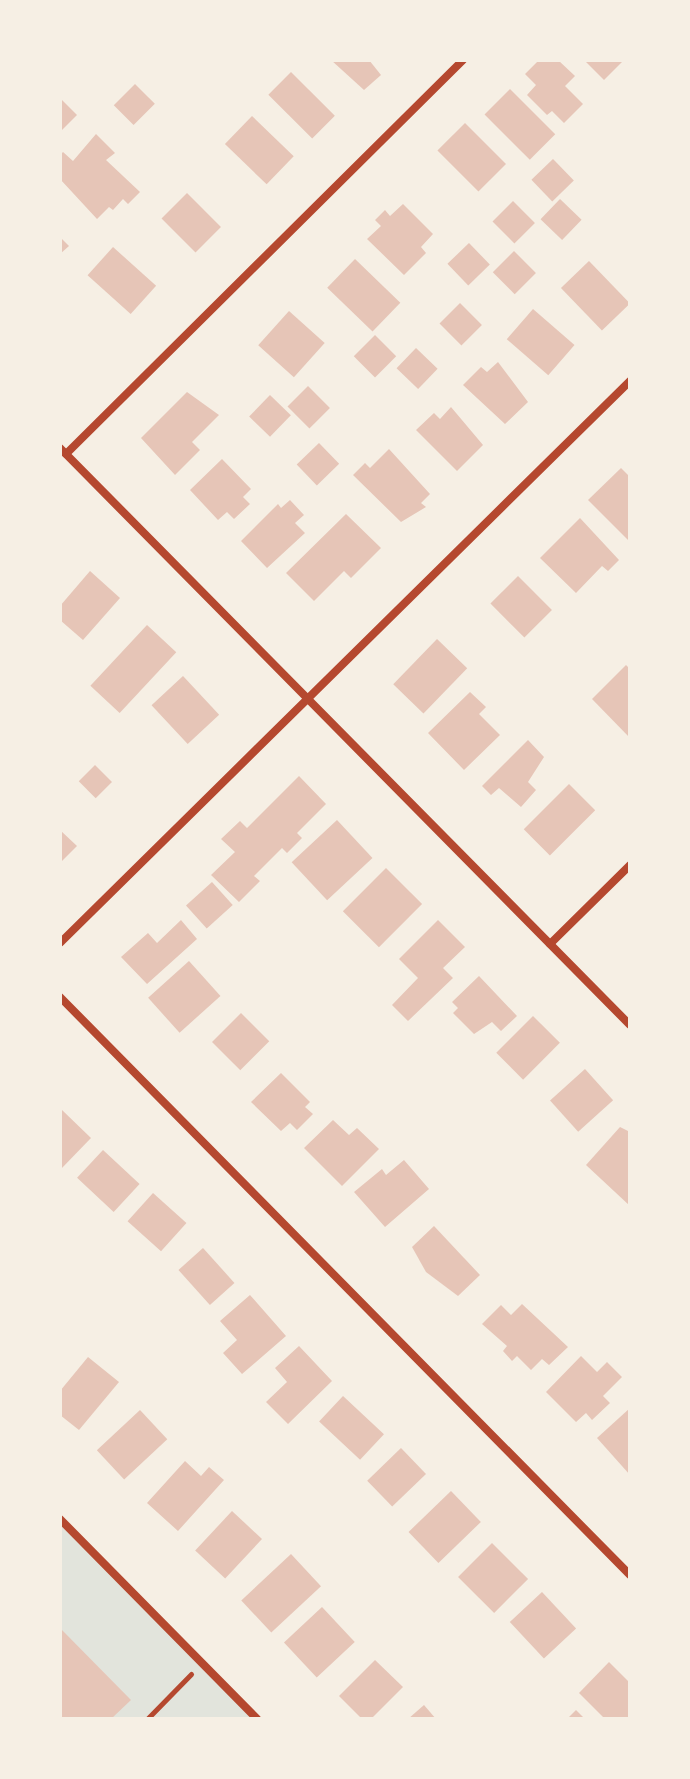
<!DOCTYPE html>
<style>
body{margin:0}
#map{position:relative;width:690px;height:1779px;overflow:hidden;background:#f6efe4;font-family:Cabin,sans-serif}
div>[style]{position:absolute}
.green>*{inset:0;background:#e2e4dc}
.building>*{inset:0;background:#e6c5b7;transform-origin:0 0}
.path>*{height:5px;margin:-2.5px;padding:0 2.5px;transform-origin:2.5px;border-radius:2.5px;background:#b5482f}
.minor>*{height:8px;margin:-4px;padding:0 4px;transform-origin:4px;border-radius:4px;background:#b5482f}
span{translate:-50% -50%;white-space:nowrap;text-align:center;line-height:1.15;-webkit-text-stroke:8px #f6efe4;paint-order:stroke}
.frame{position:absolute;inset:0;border:62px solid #f6efe4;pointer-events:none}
</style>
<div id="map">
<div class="green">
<i style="clip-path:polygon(60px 1519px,257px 1719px,60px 1719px)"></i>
</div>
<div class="building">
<i style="clip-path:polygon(331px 60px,369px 60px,381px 75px,364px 90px)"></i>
<i style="clip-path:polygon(539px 60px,558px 60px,575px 76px,565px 86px,583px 104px,564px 123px,552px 111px,547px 115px,527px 95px,536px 85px,525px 74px)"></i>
<i style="clip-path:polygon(584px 60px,624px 60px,604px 80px)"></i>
<i style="left:291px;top:72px;width:62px;height:32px;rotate:45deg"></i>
<i style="left:135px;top:84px;width:28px;height:30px;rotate:45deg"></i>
<i style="left:510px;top:89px;width:64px;height:36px;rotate:45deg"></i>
<i style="clip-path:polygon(60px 98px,77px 115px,60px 132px)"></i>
<i style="left:252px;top:116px;width:58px;height:39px;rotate:44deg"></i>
<i style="left:465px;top:123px;width:58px;height:39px;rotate:45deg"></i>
<i style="clip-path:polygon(96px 134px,115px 153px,106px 160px,140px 192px,128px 204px,123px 199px,113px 210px,109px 207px,97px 219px,60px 179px,60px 155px,63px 152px,73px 161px)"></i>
<i style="left:553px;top:159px;width:30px;height:30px;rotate:46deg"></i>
<i style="left:187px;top:193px;width:48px;height:36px;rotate:45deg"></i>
<i style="left:560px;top:199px;width:30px;height:28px;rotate:44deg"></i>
<i style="left:513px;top:201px;width:31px;height:29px;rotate:45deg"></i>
<i style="clip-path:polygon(403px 204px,433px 234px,421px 247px,426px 253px,404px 275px,367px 239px,381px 226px,375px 220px,385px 210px,390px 216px)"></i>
<i style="clip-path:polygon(60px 237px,69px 246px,60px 254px)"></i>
<i style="left:469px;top:243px;width:30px;height:30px;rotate:46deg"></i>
<i style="left:113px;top:247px;width:58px;height:38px;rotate:42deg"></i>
<i style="left:514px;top:251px;width:31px;height:30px;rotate:45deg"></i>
<i style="left:355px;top:259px;width:63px;height:40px;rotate:44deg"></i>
<i style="left:589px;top:261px;width:59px;height:39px;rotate:46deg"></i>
<i style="left:460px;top:303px;width:31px;height:29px;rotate:45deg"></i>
<i style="left:533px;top:309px;width:55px;height:40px;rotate:41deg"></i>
<i style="left:289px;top:311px;width:48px;height:46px;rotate:42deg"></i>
<i style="left:375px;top:335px;width:30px;height:30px;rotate:45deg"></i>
<i style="left:416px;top:348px;width:30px;height:28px;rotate:44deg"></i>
<i style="clip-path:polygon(498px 362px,528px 402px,505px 424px,463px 385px,481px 367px,487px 372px)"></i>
<i style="left:308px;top:386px;width:31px;height:29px;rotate:45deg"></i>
<i style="clip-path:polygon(187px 392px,219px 415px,192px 442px,200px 450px,175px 475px,141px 438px)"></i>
<i style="left:270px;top:395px;width:29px;height:30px;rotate:44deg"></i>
<i style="clip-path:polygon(451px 407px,483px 445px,457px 471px,416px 430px,434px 413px,440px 419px)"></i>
<i style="left:319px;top:443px;width:29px;height:31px;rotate:46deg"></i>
<i style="clip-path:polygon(389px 449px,430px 494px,421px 503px,426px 507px,401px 522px,353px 475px,365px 463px,370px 468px)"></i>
<i style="clip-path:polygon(222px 459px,251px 489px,243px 497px,250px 504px,234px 519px,227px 512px,218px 520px,190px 490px)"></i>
<i style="clip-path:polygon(621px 468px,630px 477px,630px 542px,588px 500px)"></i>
<i style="clip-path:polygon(290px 500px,304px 515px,295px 523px,305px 533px,267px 568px,241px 541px,278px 504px,281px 508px)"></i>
<i style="clip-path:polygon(346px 514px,381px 548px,351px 578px,344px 571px,314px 601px,286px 573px)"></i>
<i style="clip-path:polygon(580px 518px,619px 560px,608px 571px,602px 566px,576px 593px,540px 558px)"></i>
<i style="clip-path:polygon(90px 571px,120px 598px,83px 640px,60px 620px,60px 606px)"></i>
<i style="left:518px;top:576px;width:48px;height:39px;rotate:45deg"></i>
<i style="left:147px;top:625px;width:40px;height:83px;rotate:43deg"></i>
<i style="left:437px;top:639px;width:42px;height:63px;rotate:44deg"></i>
<i style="clip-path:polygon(626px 665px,630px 669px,630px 738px,592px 699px)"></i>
<i style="left:183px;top:676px;width:53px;height:43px;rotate:47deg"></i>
<i style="clip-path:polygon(470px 692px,486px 707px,479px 714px,500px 735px,464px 770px,428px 733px)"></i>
<i style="clip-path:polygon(528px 740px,544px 757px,528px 782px,536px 790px,521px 807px,499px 788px,491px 795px,482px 786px)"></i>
<i style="left:95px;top:765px;width:24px;height:23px;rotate:45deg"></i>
<i style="clip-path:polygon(299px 776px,326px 804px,297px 833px,302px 838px,287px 853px,282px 848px,254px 876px,260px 881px,239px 902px,211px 875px,235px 852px,221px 839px,240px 821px,247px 828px)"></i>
<i style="left:569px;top:784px;width:37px;height:64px;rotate:45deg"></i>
<i style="left:337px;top:820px;width:52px;height:62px;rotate:47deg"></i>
<i style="clip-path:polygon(60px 830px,77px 846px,60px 863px)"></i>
<i style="left:386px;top:868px;width:51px;height:61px;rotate:45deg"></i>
<i style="left:212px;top:882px;width:31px;height:35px;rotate:48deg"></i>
<i style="clip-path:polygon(181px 920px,197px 939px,147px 984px,121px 957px,148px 933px,157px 943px)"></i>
<i style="clip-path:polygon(438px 920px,465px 947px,443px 968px,453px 978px,408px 1021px,392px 1005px,418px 978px,399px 959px)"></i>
<i style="left:189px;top:961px;width:47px;height:55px;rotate:48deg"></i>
<i style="clip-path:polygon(479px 976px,517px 1016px,501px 1031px,492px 1022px,474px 1034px,453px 1013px,458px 1008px,452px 1002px)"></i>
<i style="left:241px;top:1013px;width:40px;height:41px;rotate:45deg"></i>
<i style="left:533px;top:1016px;width:38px;height:52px;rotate:45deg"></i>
<i style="left:585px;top:1069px;width:42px;height:47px;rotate:48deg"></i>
<i style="clip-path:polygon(281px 1073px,310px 1102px,305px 1107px,313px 1114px,297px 1130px,290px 1123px,281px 1131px,251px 1102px)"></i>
<i style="clip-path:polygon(62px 1110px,91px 1138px,60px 1170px,60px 1112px)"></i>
<i style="clip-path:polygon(333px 1120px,349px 1135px,357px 1128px,379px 1149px,342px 1186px,304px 1148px)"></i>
<i style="clip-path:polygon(620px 1127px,630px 1132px,630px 1206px,586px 1165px)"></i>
<i style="left:103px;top:1150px;width:50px;height:38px;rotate:43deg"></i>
<i style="clip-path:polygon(404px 1160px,429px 1189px,385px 1227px,354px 1192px,382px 1169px,386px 1175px)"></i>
<i style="left:153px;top:1193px;width:45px;height:38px;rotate:42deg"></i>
<i style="clip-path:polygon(434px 1226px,480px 1275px,458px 1296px,426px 1272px,412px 1247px)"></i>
<i style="left:203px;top:1248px;width:47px;height:33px;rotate:48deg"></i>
<i style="clip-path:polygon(250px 1295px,286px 1336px,242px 1374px,223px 1353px,237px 1340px,220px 1321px)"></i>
<i style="clip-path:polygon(522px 1304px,568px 1347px,549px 1365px,542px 1359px,531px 1370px,517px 1356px,512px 1361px,503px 1351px,507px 1346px,482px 1324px,501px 1305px,511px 1315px)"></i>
<i style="clip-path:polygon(299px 1346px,332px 1381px,288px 1424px,266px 1402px,287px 1382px,275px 1368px)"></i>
<i style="clip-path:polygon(581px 1356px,597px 1372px,607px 1362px,622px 1377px,603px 1396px,610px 1403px,592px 1420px,586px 1413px,576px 1422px,546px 1392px)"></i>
<i style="clip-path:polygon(88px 1357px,119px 1382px,79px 1430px,60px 1415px,60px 1391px)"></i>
<i style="left:343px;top:1396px;width:56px;height:35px;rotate:43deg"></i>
<i style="clip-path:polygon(630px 1408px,630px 1475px,597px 1438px)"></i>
<i style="left:140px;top:1410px;width:40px;height:59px;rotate:47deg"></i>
<i style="left:401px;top:1448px;width:36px;height:47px;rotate:46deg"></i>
<i style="clip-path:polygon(185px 1461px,201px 1476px,209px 1467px,224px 1480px,178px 1531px,147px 1503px)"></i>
<i style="left:451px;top:1491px;width:43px;height:59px;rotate:46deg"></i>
<i style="left:232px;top:1511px;width:41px;height:54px;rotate:43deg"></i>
<i style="left:492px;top:1543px;width:51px;height:48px;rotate:45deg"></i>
<i style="left:291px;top:1554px;width:44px;height:68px;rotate:47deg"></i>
<i style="left:542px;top:1592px;width:50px;height:44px;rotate:47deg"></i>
<i style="left:322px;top:1607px;width:48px;height:52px;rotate:47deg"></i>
<i style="clip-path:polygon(60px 1628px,131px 1700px,111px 1719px,60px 1719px)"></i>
<i style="clip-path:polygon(375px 1660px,403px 1687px,371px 1719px,362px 1719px,339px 1696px)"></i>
<i style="clip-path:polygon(609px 1662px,630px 1683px,630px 1719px,605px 1719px,579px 1693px)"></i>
<i style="clip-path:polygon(424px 1705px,436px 1719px,408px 1719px)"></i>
<i style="clip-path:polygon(576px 1710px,585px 1719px,567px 1719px)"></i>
</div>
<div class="path">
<i style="left:147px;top:1719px;width:63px;rotate:-45.6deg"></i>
</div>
<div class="minor">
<i style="left:60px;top:448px;width:811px;rotate:45.35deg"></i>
<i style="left:66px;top:454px;width:559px;rotate:-44.78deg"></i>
<i style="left:60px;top:943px;width:800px;rotate:-44.6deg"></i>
<i style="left:550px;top:944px;width:112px;rotate:-44.6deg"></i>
<i style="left:60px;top:997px;width:812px;rotate:45.4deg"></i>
<i style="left:60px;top:1519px;width:281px;rotate:45.4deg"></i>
</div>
<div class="frame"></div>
</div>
